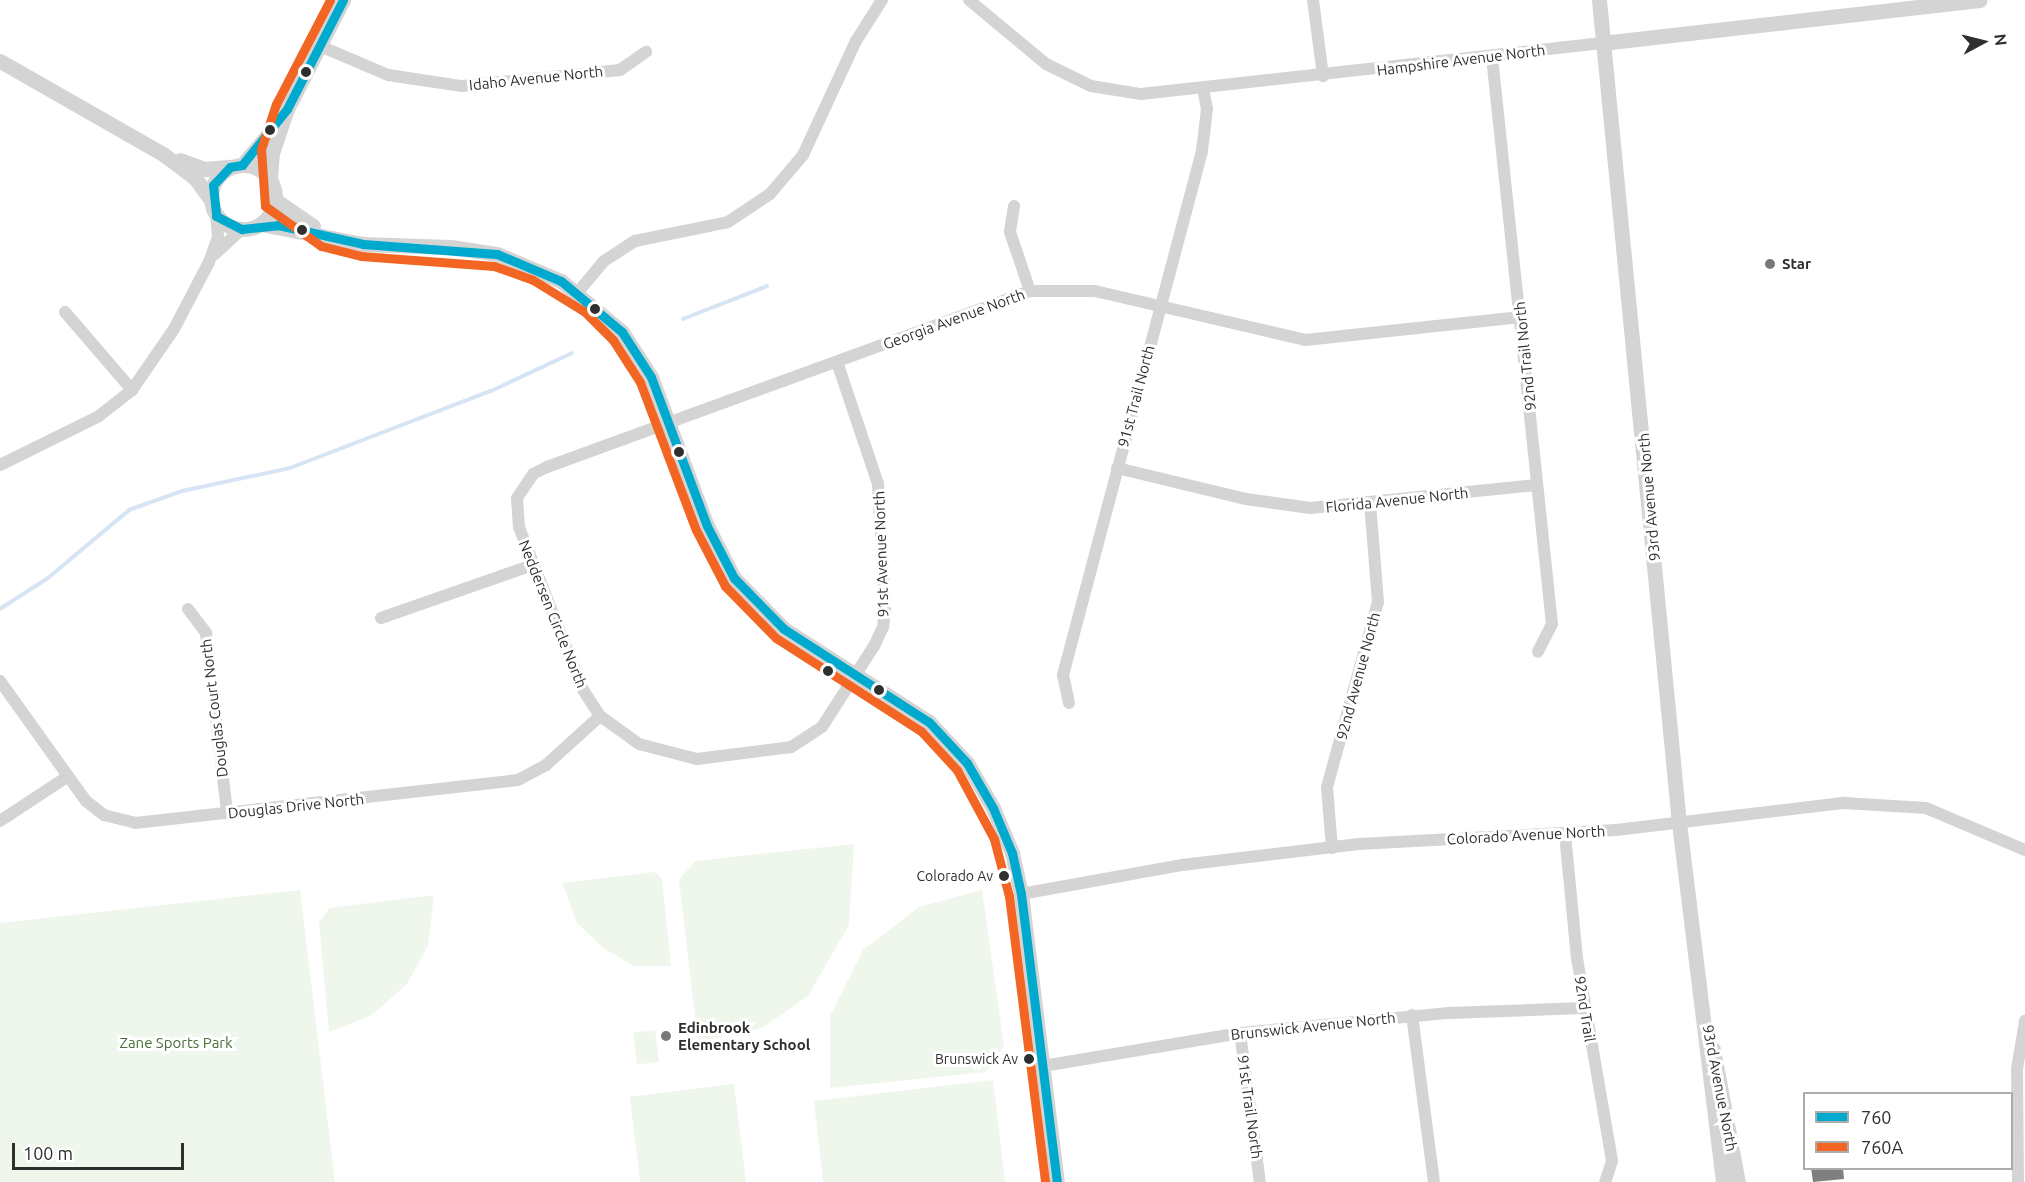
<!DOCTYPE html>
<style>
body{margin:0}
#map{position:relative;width:2025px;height:1182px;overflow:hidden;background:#fff;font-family:Ubuntu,sans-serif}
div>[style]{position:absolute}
.green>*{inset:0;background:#eff6ec;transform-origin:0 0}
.stream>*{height:4px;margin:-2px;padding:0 2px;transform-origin:2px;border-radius:2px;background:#d7e4f4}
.building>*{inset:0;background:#7f7f7f}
.minor>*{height:12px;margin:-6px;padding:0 6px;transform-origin:6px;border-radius:6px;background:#d4d4d4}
.tertiary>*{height:15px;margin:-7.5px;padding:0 7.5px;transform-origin:7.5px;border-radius:7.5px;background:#d4d4d4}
.tertiary>.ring{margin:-7.5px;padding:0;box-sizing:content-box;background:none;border:15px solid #d4d4d4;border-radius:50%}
.bus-1>*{height:9px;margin:-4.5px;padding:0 4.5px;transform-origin:4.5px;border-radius:4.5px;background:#00a9ce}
.bus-2>*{height:9px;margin:-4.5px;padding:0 4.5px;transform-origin:4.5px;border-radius:4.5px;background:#f26522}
.dots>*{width:16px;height:16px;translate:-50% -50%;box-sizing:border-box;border:3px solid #fff;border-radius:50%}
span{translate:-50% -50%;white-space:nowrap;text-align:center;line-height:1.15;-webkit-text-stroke:6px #fff;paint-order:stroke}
.bus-label{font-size:14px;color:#2f2f2f}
.right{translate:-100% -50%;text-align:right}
.street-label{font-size:15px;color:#2f2f2f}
.poi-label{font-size:15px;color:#2f2f2f;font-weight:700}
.left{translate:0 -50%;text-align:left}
.park-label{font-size:15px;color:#486f38}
.legend{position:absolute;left:1803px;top:1092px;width:210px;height:78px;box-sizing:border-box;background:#fff;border:2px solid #acacac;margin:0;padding:8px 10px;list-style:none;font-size:18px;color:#2f2f2f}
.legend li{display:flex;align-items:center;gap:12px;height:30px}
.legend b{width:30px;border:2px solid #acacac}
.north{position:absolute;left:1953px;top:12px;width:60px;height:60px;-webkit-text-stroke:4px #fff;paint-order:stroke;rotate:83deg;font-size:16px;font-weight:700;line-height:24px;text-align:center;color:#2f2f2f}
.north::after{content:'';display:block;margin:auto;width:21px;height:27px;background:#2f2f2f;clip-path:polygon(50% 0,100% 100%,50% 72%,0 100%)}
.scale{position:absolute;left:12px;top:1143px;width:172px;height:27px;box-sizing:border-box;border:3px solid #2f2f2f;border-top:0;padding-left:8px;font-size:18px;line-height:21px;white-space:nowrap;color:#2f2f2f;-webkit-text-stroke:4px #fff;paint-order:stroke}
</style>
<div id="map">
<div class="green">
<i style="clip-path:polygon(854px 844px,849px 925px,808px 996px,762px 1028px,698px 1042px,679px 880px,695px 861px)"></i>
<i style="clip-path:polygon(655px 872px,662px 879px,671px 966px,634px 966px,603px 948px,577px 923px,562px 883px)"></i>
<i style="clip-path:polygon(300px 890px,335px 1182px,0 1182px,0 923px)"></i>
<i style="clip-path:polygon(982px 890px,1004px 1046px,986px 1072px,830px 1088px,830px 1016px,863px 950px,919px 907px)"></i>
<i style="clip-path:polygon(434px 895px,428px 946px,407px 984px,372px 1015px,329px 1032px,319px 923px,329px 908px)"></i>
<i style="left:655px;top:1030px;width:32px;height:22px;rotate:83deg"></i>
<i style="clip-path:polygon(993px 1080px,1005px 1182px,823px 1182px,814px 1101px)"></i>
<i style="left:734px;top:1084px;width:99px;height:105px;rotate:83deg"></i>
</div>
<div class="stream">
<i style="left:683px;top:319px;width:90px;rotate:-21.4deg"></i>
<i style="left:0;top:609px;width:57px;rotate:-32.9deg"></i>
<i style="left:48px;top:578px;width:106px;rotate:-40deg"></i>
<i style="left:129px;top:510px;width:56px;rotate:-19.7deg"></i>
<i style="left:182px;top:491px;width:110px;rotate:-12deg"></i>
<i style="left:290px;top:468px;width:215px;rotate:-21deg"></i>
<i style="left:491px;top:391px;width:89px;rotate:-25.1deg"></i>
</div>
<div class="building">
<i style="clip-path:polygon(1811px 1168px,1843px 1168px,1844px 1179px,1813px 1182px)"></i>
</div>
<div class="minor">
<i style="left:969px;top:0;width:100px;rotate:39.7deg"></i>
<i style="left:1046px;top:64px;width:50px;rotate:26.1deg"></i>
<i style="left:1091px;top:86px;width:51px;rotate:9.1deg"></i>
<i style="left:1141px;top:94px;width:464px;rotate:-6.3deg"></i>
<i style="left:1313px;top:0;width:77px;rotate:82.5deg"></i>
<i style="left:320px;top:46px;width:74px;rotate:23.1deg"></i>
<i style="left:388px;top:75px;width:75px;rotate:8.5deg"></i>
<i style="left:462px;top:86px;width:159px;rotate:-5.8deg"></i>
<i style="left:620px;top:70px;width:32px;rotate:-35deg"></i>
<i style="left:1492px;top:57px;width:570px;rotate:83.96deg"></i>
<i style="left:1552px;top:624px;width:31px;rotate:117deg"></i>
<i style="left:1014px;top:206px;width:26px;rotate:99deg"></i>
<i style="left:1010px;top:232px;width:62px;rotate:71.3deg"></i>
<i style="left:215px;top:254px;width:37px;rotate:-43deg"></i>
<i style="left:578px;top:292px;width:40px;rotate:-50deg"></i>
<i style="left:604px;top:261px;width:37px;rotate:-33deg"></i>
<i style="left:635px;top:241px;width:95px;rotate:-11.5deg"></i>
<i style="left:728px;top:222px;width:50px;rotate:-33.7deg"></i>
<i style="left:770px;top:194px;width:51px;rotate:-49.8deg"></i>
<i style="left:803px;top:155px;width:126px;rotate:-65.1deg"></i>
<i style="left:856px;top:41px;width:49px;rotate:-57.6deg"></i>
<i style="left:65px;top:312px;width:103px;rotate:49.3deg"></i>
<i style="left:837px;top:362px;width:129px;rotate:71.4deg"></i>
<i style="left:878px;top:484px;width:125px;rotate:86.8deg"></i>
<i style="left:885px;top:609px;width:18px;rotate:96deg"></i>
<i style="left:883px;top:627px;width:21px;rotate:115deg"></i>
<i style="left:874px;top:646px;width:96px;rotate:122.7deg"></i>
<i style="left:822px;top:727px;width:37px;rotate:147deg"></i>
<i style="left:791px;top:747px;width:95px;rotate:172.7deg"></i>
<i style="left:697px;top:759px;width:60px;rotate:-165.5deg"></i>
<i style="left:639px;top:744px;width:48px;rotate:-144.3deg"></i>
<i style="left:600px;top:716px;width:33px;rotate:-123deg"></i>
<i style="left:582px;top:688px;width:173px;rotate:-111.4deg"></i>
<i style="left:519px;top:527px;width:29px;rotate:-94deg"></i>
<i style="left:517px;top:498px;width:29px;rotate:-56deg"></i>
<i style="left:533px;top:474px;width:16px;rotate:-27deg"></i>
<i style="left:547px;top:467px;width:514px;rotate:-20.02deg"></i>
<i style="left:1030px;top:291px;width:65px"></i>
<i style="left:1095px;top:291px;width:216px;rotate:13.1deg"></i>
<i style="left:1305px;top:340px;width:217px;rotate:-6.1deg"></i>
<i style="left:0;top:465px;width:110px;rotate:-26.3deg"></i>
<i style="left:99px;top:416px;width:42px;rotate:-38.2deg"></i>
<i style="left:132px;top:390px;width:74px;rotate:-55.5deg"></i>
<i style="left:174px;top:329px;width:76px;rotate:-62.4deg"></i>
<i style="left:209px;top:262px;width:27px;rotate:-70deg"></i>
<i style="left:218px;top:237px;width:21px;rotate:-95deg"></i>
<i style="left:1117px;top:468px;width:133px;rotate:13.5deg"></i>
<i style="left:1246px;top:499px;width:65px;rotate:8deg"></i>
<i style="left:1310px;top:508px;width:228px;rotate:-5.8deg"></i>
<i style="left:188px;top:609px;width:30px;rotate:53deg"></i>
<i style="left:206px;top:633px;width:181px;rotate:83.3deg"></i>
<i style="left:381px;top:618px;width:160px;rotate:-19.3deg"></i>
<i style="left:0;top:681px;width:148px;rotate:54.4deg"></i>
<i style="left:86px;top:801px;width:23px;rotate:38deg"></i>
<i style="left:104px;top:815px;width:32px;rotate:14deg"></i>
<i style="left:135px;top:823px;width:385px;rotate:-6.4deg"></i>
<i style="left:518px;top:780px;width:32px;rotate:-28deg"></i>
<i style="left:546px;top:765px;width:73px;rotate:-42.2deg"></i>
<i style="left:1069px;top:703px;width:29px;rotate:-102deg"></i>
<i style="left:1063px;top:675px;width:542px;rotate:-75.14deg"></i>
<i style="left:1202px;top:151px;width:42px;rotate:-83.2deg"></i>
<i style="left:1207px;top:109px;width:21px;rotate:-101deg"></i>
<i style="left:0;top:821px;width:80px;rotate:-33.3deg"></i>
<i style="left:1565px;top:834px;width:125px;rotate:84.5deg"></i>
<i style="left:1577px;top:958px;width:206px;rotate:80.2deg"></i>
<i style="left:1612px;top:1161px;width:22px;rotate:108deg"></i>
<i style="left:1332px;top:848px;width:61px;rotate:-94.7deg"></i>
<i style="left:1327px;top:787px;width:192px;rotate:-74.6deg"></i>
<i style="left:1378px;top:602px;width:99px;rotate:-94.6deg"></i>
<i style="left:1021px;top:894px;width:164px;rotate:-10.2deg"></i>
<i style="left:1182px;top:865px;width:178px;rotate:-6.8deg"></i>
<i style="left:1359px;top:844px;width:257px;rotate:-3.1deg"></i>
<i style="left:1616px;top:830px;width:230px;rotate:-6.8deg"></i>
<i style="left:1844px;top:803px;width:82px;rotate:3.5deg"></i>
<i style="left:1926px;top:808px;width:108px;rotate:23deg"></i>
<i style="left:1412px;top:1015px;width:168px;rotate:82.5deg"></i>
<i style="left:1240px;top:1033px;width:150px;rotate:82.4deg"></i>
<i style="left:1043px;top:1066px;width:200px;rotate:-9.5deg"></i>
<i style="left:1240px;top:1033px;width:210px;rotate:-5.5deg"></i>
<i style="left:1449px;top:1013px;width:135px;rotate:-2.1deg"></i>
<i style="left:2018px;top:1182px;width:113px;rotate:-90.5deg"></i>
<i style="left:2017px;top:1069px;width:49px;rotate:-80.5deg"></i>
</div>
<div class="tertiary">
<i style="left:1599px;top:0;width:827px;rotate:84.45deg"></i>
<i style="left:1679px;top:823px;width:362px;rotate:83deg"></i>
<i style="left:1602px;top:43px;width:380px;rotate:-6.5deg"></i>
<i style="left:0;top:61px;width:188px;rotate:29.7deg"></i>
<i style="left:163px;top:154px;width:40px;rotate:37deg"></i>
<i style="left:195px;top:178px;width:27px;rotate:54deg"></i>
<i style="left:180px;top:160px;width:27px;rotate:20deg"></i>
<i style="left:205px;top:169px;width:25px;rotate:-5deg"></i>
<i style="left:242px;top:165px;width:54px;rotate:-49.5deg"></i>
<i class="ring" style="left:211px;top:165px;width:49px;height:49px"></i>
<i style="left:270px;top:179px;width:26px;rotate:-86deg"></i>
<i style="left:272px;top:153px;width:46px;rotate:-71.2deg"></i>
<i style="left:287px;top:109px;width:123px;rotate:-62.8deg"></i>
<i style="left:275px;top:200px;width:46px;rotate:34.4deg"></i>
<i style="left:261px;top:224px;width:104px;rotate:11.1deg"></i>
<i style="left:363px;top:244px;width:88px;rotate:2deg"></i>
<i style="left:451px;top:247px;width:47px;rotate:8.7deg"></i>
<i style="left:497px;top:254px;width:69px;rotate:22.9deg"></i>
<i style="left:561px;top:281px;width:80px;rotate:39.9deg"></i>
<i style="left:622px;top:332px;width:54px;rotate:57.2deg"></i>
<i style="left:651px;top:377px;width:159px;rotate:69.4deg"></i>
<i style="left:707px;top:526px;width:59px;rotate:62.6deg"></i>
<i style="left:734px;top:578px;width:71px;rotate:45.6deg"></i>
<i style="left:784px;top:629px;width:172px;rotate:32.7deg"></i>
<i style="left:929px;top:722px;width:56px;rotate:47.2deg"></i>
<i style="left:967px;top:763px;width:52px;rotate:60deg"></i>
<i style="left:993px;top:808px;width:49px;rotate:67.1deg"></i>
<i style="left:1012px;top:853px;width:42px;rotate:77.6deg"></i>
<i style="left:1021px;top:894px;width:290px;rotate:82.9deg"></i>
<i style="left:1713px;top:1049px;width:135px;rotate:79.4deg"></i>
</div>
<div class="bus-1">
<i style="left:343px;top:0;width:123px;rotate:117.2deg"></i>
<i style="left:287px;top:109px;width:72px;rotate:128.8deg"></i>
<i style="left:242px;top:165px;width:12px;rotate:171deg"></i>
<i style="left:230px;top:167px;width:25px;rotate:133deg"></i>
<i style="left:213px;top:185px;width:31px;rotate:84deg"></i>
<i style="left:216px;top:216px;width:29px;rotate:27deg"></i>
<i style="left:242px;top:229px;width:36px;rotate:-6deg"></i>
<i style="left:278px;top:225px;width:87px;rotate:12.6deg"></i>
<i style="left:363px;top:244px;width:134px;rotate:4.3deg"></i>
<i style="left:497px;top:254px;width:69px;rotate:22.9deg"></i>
<i style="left:561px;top:281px;width:80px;rotate:39.9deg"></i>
<i style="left:622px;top:332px;width:54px;rotate:57.2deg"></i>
<i style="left:651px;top:377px;width:159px;rotate:69.4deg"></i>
<i style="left:707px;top:526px;width:59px;rotate:62.6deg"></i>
<i style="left:734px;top:578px;width:71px;rotate:45.6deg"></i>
<i style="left:784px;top:629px;width:172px;rotate:32.7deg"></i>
<i style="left:929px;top:722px;width:56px;rotate:47.2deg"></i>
<i style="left:967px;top:763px;width:52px;rotate:60deg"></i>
<i style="left:993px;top:808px;width:49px;rotate:67.1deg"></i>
<i style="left:1012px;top:853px;width:42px;rotate:77.6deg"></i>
<i style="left:1021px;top:894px;width:290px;rotate:82.9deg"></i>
</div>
<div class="bus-2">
<i style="left:330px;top:0;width:117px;rotate:117.4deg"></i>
<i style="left:276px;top:104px;width:47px;rotate:108.4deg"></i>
<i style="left:261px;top:149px;width:57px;rotate:86deg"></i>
<i style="left:265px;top:206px;width:69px;rotate:35.5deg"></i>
<i style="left:321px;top:246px;width:41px;rotate:14deg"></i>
<i style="left:361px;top:256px;width:133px;rotate:4.3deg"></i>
<i style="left:494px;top:266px;width:41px;rotate:19.7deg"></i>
<i style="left:533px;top:280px;width:61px;rotate:31.6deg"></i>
<i style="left:585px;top:312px;width:40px;rotate:45deg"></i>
<i style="left:613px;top:340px;width:50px;rotate:57.3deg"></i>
<i style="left:640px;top:382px;width:158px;rotate:69.3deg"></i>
<i style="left:696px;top:530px;width:63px;rotate:62.6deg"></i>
<i style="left:725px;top:586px;width:73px;rotate:45.6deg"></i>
<i style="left:776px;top:638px;width:172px;rotate:32.7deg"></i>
<i style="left:921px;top:731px;width:53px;rotate:47.3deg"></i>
<i style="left:957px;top:770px;width:78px;rotate:61.8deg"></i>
<i style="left:994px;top:839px;width:59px;rotate:75.3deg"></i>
<i style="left:1009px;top:896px;width:288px;rotate:82.8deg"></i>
</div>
<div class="dots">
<i style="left:306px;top:72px;background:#2f2f2f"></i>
<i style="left:270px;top:130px;background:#2f2f2f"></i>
<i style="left:302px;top:230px;background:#2f2f2f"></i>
<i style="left:1770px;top:264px;background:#787878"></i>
<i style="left:595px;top:309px;background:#2f2f2f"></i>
<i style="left:679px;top:452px;background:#2f2f2f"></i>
<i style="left:828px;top:671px;background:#2f2f2f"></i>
<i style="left:879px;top:690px;background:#2f2f2f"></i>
<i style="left:1004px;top:876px;background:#2f2f2f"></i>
<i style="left:666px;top:1036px;background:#787878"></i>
<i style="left:1029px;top:1059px;background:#2f2f2f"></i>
</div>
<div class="bus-label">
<span class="right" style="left:993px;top:876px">Colorado Av</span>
<span class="right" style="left:1018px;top:1059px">Brunswick Av</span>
</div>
<div class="street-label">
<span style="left:1461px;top:60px;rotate:-7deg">Hampshire Avenue North</span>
<span style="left:536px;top:78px;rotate:-6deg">Idaho Avenue North</span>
<span style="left:954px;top:319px;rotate:-20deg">Georgia Avenue North</span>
<span style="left:1525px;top:356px;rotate:-96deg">92nd Trail North</span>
<span style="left:1136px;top:396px;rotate:-75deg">91st Trail North</span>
<span style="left:1649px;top:497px;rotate:-95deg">93rd Avenue North</span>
<span style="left:1397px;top:500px;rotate:-6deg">Florida Avenue North</span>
<span style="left:881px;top:554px;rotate:-92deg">91st Avenue North</span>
<span style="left:553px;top:614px;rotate:68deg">Neddersen Circle North</span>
<span style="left:1358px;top:676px;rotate:-75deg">92nd Avenue North</span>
<span style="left:214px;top:708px;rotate:-97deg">Douglas Court North</span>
<span style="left:296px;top:806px;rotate:-6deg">Douglas Drive North</span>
<span style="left:1526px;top:835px;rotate:-3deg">Colorado Avenue North</span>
<span style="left:1585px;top:1009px;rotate:81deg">92nd Trail</span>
<span style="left:1313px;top:1026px;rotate:-6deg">Brunswick Avenue North</span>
<span style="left:1720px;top:1088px;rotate:79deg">93rd Avenue North</span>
<span style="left:1250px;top:1107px;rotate:82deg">91st Trail North</span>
</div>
<div class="poi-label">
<span class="left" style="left:1782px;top:264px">Star</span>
<span class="left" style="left:678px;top:1036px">Edinbrook<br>Elementary School</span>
</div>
<div class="park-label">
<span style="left:176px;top:1043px">Zane Sports Park</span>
</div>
<ul class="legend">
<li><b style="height:8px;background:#00a9ce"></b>760</li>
<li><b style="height:8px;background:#f26522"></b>760A</li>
</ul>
<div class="north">N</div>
<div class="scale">100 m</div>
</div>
